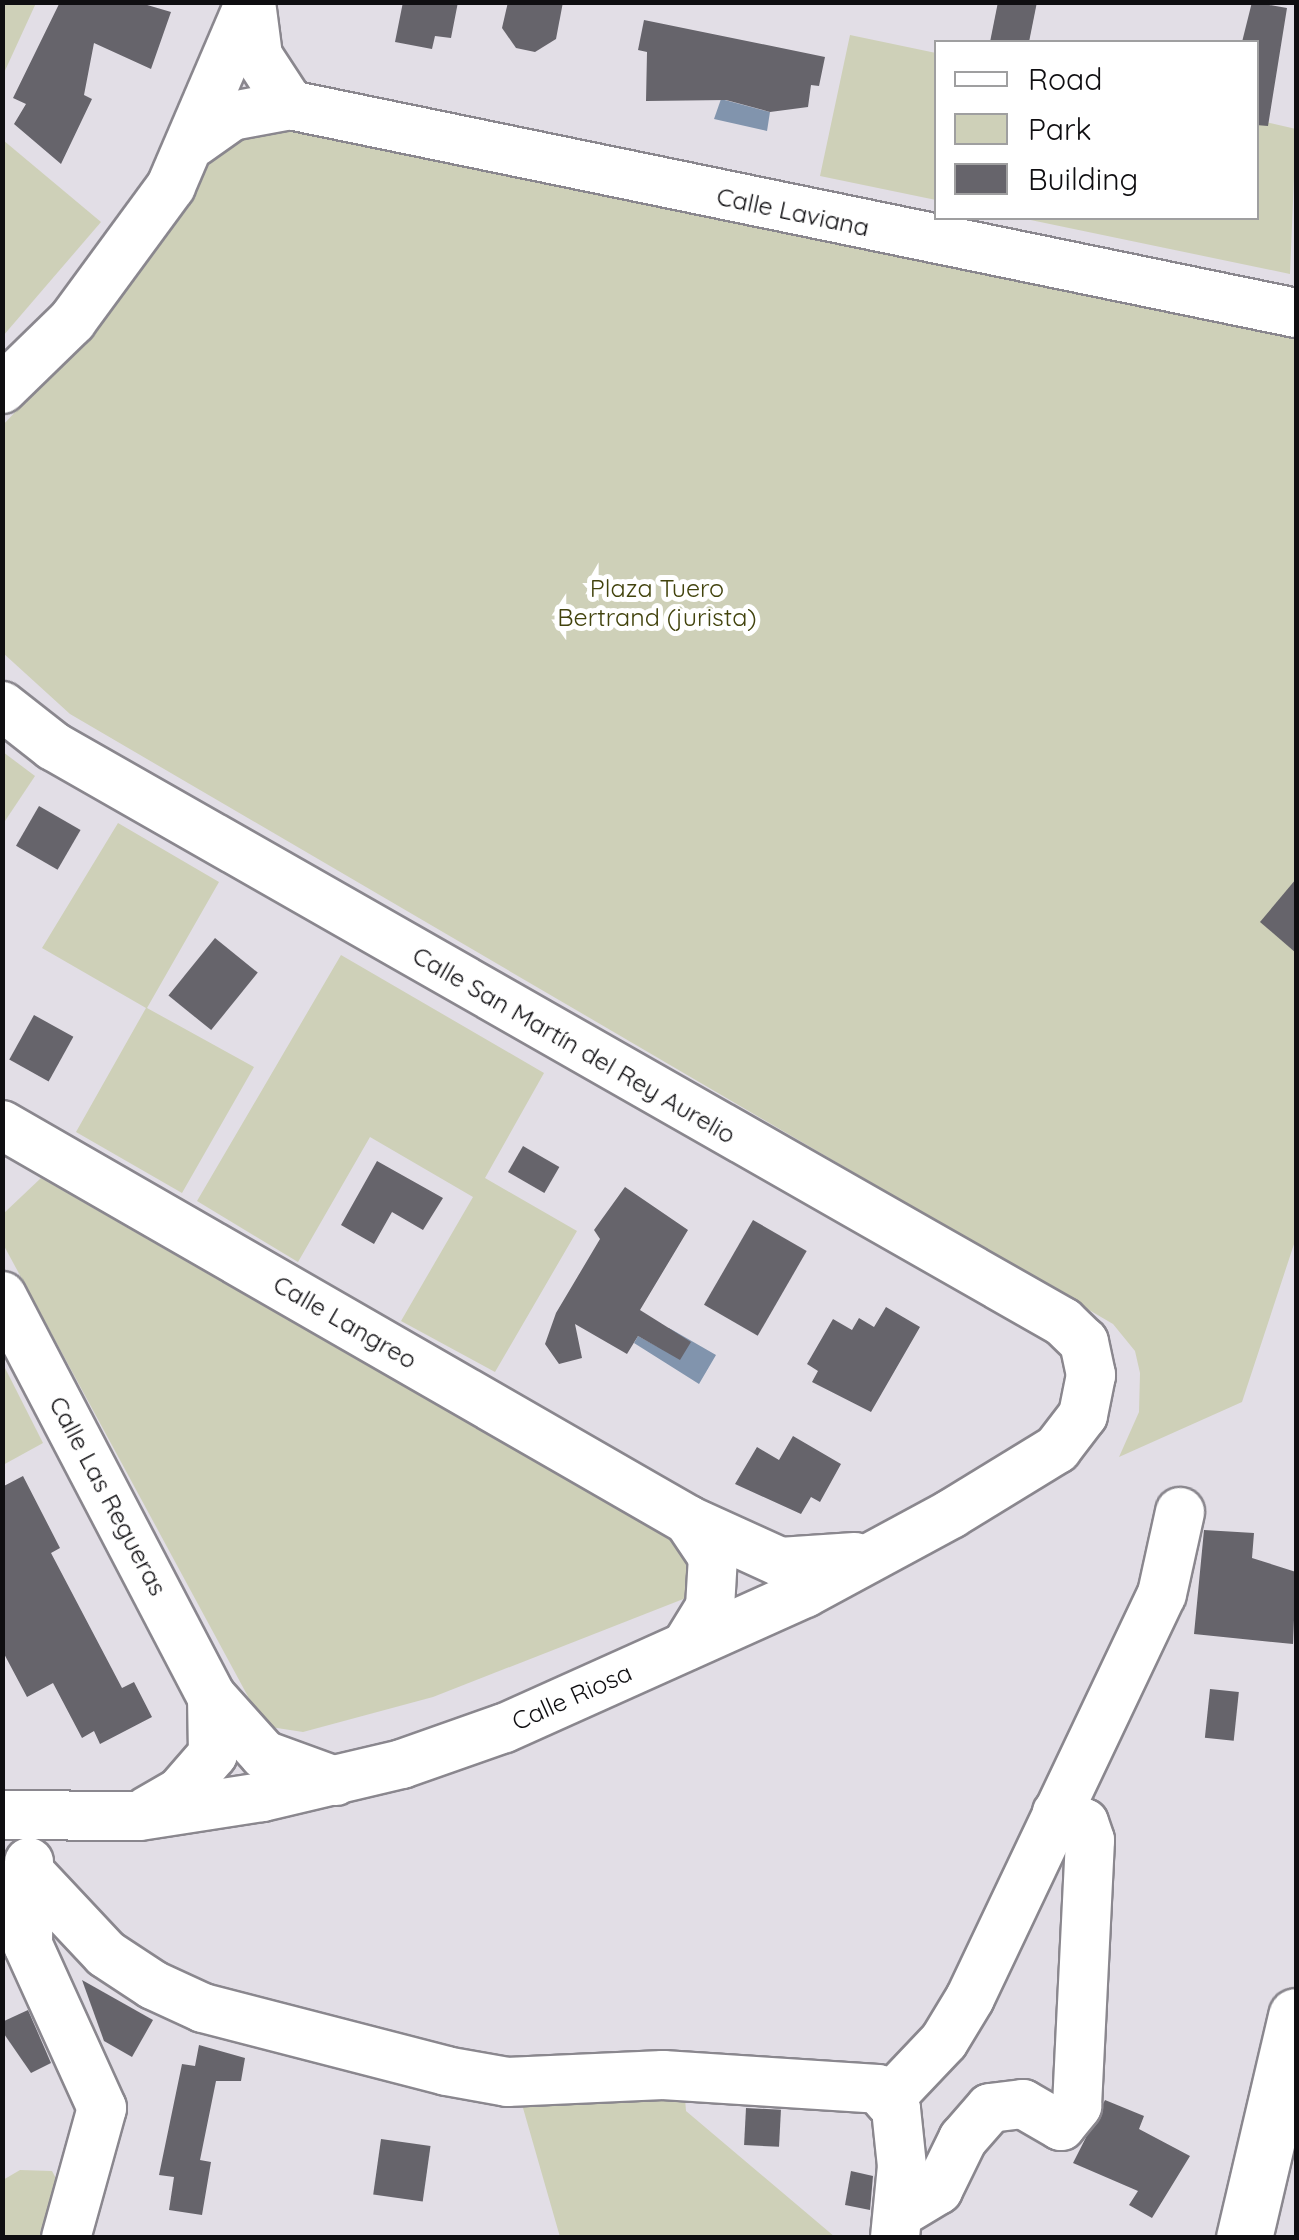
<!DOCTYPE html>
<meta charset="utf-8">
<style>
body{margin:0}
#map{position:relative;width:1299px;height:2240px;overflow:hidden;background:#e2dee6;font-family:Quicksand,sans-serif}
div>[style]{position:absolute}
.green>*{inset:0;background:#ced0b8}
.water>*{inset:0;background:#8194ad}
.building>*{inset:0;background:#66646b;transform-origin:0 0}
.roads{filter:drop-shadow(2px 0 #8a878e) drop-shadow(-2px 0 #8a878e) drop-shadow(0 2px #8a878e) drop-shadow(0 -2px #8a878e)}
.minor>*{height:48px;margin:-24px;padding:0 24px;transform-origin:24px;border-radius:24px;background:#fff}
.highway>*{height:55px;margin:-27.5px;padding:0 27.5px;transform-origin:27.5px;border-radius:27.5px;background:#fff}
span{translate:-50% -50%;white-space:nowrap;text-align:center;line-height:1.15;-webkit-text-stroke:10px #fff;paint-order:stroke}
.street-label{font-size:25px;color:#0f0e11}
.park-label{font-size:25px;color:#42430d}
.frame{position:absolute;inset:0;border:5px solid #0f0e11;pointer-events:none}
.legend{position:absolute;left:934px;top:40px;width:325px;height:180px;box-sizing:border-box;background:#fff;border:2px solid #9f9fa0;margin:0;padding:12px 18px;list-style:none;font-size:30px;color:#0f0e11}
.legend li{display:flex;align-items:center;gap:20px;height:50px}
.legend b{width:50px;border:2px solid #9f9fa0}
</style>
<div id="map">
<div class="green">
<i style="clip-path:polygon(3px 2px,36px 3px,3px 75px,2px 3px)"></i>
<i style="clip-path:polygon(850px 35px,936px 53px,936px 200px,820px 176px)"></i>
<i style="clip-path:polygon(1257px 120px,1296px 129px,1290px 274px,1021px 218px,1256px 218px)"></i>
<i style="clip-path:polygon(284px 124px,1296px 338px,1296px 1238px,1242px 1402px,1119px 1457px,1139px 1412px,1140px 1373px,1135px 1351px,1113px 1324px,70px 714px,3px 653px,2px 426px,116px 305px,225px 138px)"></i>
<i style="clip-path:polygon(3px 140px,101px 222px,3px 336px)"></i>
<i style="clip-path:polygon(3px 752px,35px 776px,3px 824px)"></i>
<i style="clip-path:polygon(118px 823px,219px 882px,147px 1008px,254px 1067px,182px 1193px,76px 1132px,146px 1008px,42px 948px)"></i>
<i style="clip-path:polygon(341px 955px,544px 1073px,485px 1178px,577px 1231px,495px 1372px,401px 1321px,473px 1197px,370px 1137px,298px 1262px,197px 1201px)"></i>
<i style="clip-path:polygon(41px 1178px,692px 1552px,691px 1596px,433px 1697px,303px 1732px,264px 1726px,3px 1244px,3px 1214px)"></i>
<i style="clip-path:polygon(3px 1364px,43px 1443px,3px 1465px,2px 1465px)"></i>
<i style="clip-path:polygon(685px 2098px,686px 2111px,835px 2237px,560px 2237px,521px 2101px)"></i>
<i style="clip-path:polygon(20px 2170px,52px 2171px,88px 2238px,3px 2238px,3px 2180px)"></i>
</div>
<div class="water">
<i style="clip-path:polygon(721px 99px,770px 112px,767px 131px,714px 119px)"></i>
<i style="clip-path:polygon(669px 1328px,716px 1355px,699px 1384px,634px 1343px,638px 1336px,658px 1347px)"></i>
</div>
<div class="building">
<i style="clip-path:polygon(60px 2px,137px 2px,171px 12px,151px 69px,94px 43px,84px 95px,92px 99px,61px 164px,14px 124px,26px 104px,13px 98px)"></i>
<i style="clip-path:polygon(403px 2px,458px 2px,451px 38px,435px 36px,432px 49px,395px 42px)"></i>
<i style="clip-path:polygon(508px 2px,563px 2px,556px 39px,535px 52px,516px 48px,502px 28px)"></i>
<i style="clip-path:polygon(998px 2px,1037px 2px,1029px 42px,990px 42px)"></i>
<i style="clip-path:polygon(1252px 2px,1287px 8px,1268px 126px,1256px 125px,1256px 42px,1242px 42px)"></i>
<i style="clip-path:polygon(644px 20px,825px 57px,819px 86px,811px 85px,808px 107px,770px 112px,726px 100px,646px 101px,647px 52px,638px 50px)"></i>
<i style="left:39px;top:806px;width:48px;height:46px;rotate:30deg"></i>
<i style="clip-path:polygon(1296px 879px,1296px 953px,1260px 922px)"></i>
<i style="left:215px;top:938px;width:55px;height:74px;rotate:39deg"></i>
<i style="left:34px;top:1015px;width:45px;height:51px;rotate:29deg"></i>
<i style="left:523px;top:1146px;width:42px;height:30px;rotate:30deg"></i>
<i style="clip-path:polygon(377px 1161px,443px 1198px,423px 1230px,392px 1212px,374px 1244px,341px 1225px)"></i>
<i style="clip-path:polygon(625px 1187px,688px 1230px,640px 1310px,691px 1342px,680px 1360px,638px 1336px,627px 1354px,575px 1324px,582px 1358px,559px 1364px,545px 1344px,556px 1313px,600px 1239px,594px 1230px)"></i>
<i style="left:753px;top:1220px;width:62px;height:98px;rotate:30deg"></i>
<i style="clip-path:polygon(886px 1307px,920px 1327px,871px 1412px,812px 1382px,818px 1371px,807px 1364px,833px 1319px,852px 1330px,859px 1318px,874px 1327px)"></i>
<i style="clip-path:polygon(793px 1436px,841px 1464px,820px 1502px,811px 1497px,801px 1514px,735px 1484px,757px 1447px,779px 1460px)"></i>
<i style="clip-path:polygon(23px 1476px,60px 1548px,51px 1553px,122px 1688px,134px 1682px,152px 1717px,100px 1744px,94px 1731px,82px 1738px,53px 1683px,27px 1697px,2px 1650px,2px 1487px)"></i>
<i style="clip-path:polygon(1204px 1530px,1254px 1533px,1252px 1558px,1296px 1572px,1293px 1644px,1194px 1634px)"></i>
<i style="left:1210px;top:1689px;width:29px;height:49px;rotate:6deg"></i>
<i style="clip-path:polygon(82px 1980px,153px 2020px,132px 2057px,104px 2041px)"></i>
<i style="clip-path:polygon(28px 2010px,51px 2063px,31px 2073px,2px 2031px,2px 2022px)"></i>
<i style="clip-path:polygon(199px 2045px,245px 2058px,241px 2081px,216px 2081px,200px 2160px,211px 2162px,202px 2215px,169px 2210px,174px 2177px,159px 2175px,182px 2064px,195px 2066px)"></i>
<i style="clip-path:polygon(1105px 2100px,1144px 2116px,1139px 2129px,1190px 2156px,1152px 2218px,1129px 2205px,1138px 2191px,1073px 2163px)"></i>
<i style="left:746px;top:2108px;width:35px;height:37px;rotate:3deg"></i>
<i style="left:381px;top:2139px;width:50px;height:56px;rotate:8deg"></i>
<i style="clip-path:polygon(851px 2171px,873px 2176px,870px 2210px,845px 2205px)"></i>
</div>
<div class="roads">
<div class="minor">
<i style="left:251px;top:2px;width:54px;rotate:82.6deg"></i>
<i style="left:258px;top:56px;width:59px;rotate:56.9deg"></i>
<i style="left:195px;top:142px;width:45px;rotate:-35.1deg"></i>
<i style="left:232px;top:116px;width:59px;rotate:-10.7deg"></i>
<i style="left:290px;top:105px;width:1027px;rotate:11.68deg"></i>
<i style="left:2px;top:389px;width:98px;rotate:-44.2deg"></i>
<i style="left:72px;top:321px;width:167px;rotate:-53.7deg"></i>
<i style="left:171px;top:186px;width:200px;rotate:-66.8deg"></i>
<i style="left:2px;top:706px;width:65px;rotate:38.1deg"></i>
<i style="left:53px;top:746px;width:1163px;rotate:29.7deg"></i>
<i style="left:1063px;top:1322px;width:29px;rotate:44deg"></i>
<i style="left:1084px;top:1342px;width:34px;rotate:78deg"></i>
<i style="left:1091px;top:1375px;width:41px;rotate:101.3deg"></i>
<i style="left:1083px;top:1415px;width:43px;rotate:127.4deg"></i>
<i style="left:1057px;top:1449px;width:124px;rotate:148.5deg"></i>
<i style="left:951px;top:1514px;width:166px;rotate:151.6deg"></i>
<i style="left:805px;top:1593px;width:330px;rotate:155.8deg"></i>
<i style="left:504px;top:1728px;width:108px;rotate:160.6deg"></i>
<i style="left:402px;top:1764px;width:144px;rotate:166.7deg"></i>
<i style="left:262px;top:1797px;width:124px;rotate:171.2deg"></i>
<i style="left:139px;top:1816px;width:137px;rotate:-179.6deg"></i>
<i style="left:2px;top:1125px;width:792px;rotate:29.93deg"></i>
<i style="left:688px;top:1520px;width:101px;rotate:24.5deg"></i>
<i style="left:780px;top:1562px;width:75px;rotate:-3.8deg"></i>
<i style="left:2px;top:1296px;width:453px;rotate:62.4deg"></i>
<i style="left:212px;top:1697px;width:78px;rotate:48.1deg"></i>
<i style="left:264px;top:1755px;width:76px;rotate:20.1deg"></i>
<i style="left:686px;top:1646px;width:46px;rotate:-58.4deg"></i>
<i style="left:710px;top:1607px;width:50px;rotate:-86.6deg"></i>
<i style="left:713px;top:1557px;width:45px;rotate:-124deg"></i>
<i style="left:147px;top:1811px;width:38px;rotate:-30deg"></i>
<i style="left:180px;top:1792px;width:50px;rotate:-49deg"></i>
<i style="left:213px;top:1754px;width:57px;rotate:-91deg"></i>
<i style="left:29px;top:1862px;width:83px;rotate:90.7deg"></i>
<i style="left:28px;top:1945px;width:179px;rotate:65.6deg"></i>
<i style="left:102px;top:2108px;width:135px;rotate:105.5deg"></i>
<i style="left:29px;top:1872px;width:112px;rotate:46.8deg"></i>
<i style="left:106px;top:1954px;width:56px;rotate:33.4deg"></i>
<i style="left:153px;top:1985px;width:55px;rotate:24.7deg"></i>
<i style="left:203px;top:2008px;width:251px;rotate:14.5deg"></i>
<i style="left:446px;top:2071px;width:62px;rotate:10.2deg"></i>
<i style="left:507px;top:2082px;width:156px;rotate:-2.6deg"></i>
<i style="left:663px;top:2075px;width:215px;rotate:3.7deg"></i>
<i style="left:878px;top:2089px;width:27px;rotate:48deg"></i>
<i style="left:896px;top:2109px;width:57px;rotate:84deg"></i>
<i style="left:902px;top:2166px;width:72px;rotate:95.6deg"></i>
<i style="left:888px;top:2100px;width:81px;rotate:-46.5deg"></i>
<i style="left:944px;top:2041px;width:50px;rotate:-58.8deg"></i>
<i style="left:970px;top:1998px;width:447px;rotate:-64.6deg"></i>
<i style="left:1162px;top:1594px;width:84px;rotate:-77.6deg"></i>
<i style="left:898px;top:2214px;width:47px;rotate:-31deg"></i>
<i style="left:938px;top:2190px;width:57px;rotate:-63.9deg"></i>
<i style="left:963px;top:2139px;width:41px;rotate:-48.9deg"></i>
<i style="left:990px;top:2108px;width:33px;rotate:-7deg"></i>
<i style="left:1023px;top:2104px;width:44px;rotate:30.1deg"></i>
<i style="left:1061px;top:2126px;width:26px;rotate:-51deg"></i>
<i style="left:1077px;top:2106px;width:266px;rotate:-87.2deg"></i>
<i style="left:1090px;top:1840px;width:18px;rotate:-109deg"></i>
<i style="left:1084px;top:1823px;width:29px;rotate:-160deg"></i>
</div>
<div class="highway">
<i style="left:1244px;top:2238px;width:228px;rotate:-76.8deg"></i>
</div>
</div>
<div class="street-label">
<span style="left:793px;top:212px;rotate:12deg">Calle Laviana</span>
<span style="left:574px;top:1045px;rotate:30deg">Calle San Martín del Rey Aurelio</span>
<span style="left:345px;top:1322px;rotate:30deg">Calle Langreo</span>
<span style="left:108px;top:1496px;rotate:62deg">Calle Las Regueras</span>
<span style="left:572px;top:1697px;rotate:-24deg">Calle Riosa</span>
</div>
<div class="park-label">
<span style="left:657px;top:603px">Plaza Tuero<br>Bertrand (jurista)</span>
</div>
<div class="frame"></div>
<ul class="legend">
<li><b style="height:12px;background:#fff"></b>Road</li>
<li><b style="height:28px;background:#ced0b8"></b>Park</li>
<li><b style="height:28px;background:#66646b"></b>Building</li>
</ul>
</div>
